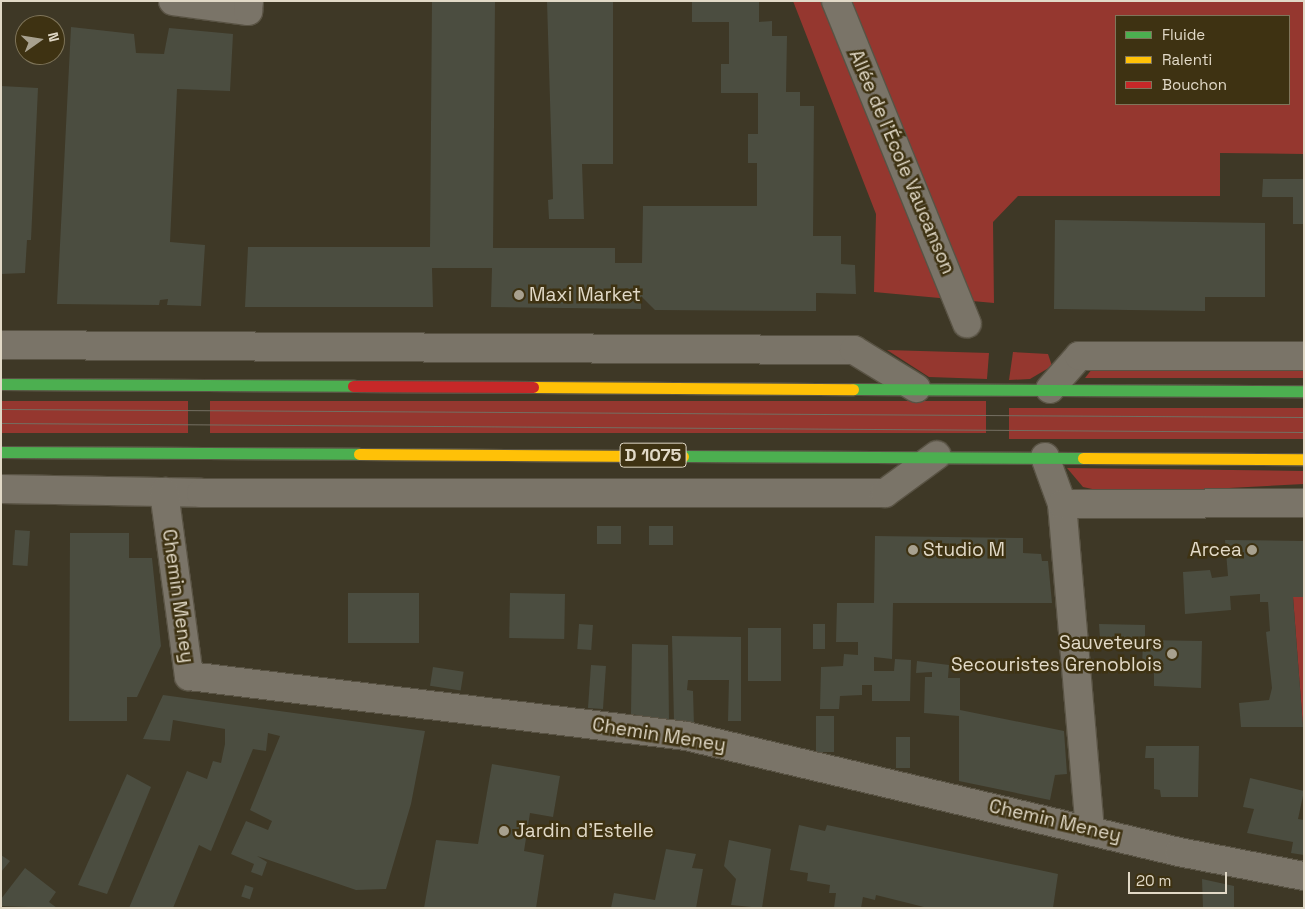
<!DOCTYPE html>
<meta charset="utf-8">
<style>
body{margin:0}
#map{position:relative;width:1305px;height:909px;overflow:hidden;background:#3e3826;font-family:"Space Grotesk",sans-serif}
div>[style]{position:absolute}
.green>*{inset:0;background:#95372f;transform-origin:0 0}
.building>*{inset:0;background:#4b4d40;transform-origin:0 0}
.roads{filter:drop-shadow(1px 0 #595344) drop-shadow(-1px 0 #595344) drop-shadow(0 1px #595344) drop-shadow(0 -1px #595344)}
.street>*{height:28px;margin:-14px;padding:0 14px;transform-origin:14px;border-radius:14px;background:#7a7468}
.fast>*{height:11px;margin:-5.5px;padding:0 5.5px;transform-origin:5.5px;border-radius:5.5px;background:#4caf50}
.slow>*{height:11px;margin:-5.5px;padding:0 5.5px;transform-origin:5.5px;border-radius:5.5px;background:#ffc107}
.jam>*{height:11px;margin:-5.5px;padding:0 5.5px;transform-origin:5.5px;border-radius:5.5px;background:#c62828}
.tram>*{height:1px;margin:-0.5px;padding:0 0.5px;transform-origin:0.5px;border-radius:0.5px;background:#746f62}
.dots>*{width:14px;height:14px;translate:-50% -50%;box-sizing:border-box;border:2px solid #3e3212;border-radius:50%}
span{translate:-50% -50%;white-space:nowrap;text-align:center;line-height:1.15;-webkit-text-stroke:5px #3e3212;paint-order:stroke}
.shield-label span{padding:1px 4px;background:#3e3212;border:1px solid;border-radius:4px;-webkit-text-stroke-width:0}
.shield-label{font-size:18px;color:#e1d9c7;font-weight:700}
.street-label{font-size:19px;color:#e1d9c7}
.poi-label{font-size:19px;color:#e1d9c7}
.left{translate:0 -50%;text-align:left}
.right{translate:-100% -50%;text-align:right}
.frame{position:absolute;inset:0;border:2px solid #e1d9c7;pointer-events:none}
.legend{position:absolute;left:1115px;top:15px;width:175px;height:90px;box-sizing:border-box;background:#3e3212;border:1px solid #7f755a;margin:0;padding:6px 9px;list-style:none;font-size:15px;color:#e1d9c7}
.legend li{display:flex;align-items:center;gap:10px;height:25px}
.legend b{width:25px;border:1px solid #7f755a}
.north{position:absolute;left:15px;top:15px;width:50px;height:50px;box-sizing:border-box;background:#3e3212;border:1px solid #7f755a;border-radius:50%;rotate:77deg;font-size:14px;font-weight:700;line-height:20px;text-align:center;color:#e1d9c7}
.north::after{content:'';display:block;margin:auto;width:18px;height:22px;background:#a8a18f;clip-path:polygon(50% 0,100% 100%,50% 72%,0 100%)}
.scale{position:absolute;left:1128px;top:872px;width:99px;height:22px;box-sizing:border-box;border:2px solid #e1d9c7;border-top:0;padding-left:6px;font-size:15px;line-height:18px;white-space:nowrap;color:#e1d9c7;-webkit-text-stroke:4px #3e3212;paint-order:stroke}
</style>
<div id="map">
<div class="green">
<i style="clip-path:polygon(evenodd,793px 1px,1304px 1px,1304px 154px,1220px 153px,1220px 196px,1018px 196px,993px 222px,994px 303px,874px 292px,876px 214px,793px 1px,1116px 16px,1289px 16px,1289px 104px,1116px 104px,1116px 16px)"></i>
<i style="clip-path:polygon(887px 350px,989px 353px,987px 379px,929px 377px)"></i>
<i style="clip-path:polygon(1013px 352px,1048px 354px,1052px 366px,1030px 379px,1009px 380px)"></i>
<i style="clip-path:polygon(1096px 364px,1304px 368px,1304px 378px,1085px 378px)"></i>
<i style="left:1px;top:401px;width:187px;height:32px"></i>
<i style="left:210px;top:401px;width:776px;height:32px"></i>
<i style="left:1009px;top:408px;width:295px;height:31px"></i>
<i style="clip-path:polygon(1067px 468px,1304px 471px,1304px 484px,1115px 494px,1083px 487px)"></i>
<i style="clip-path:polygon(1293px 597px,1304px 597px,1304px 727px,1303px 727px)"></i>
</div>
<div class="building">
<i style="clip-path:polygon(432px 1px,495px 1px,493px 248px,615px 248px,615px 263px,642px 263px,643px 206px,757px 206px,757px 163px,748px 163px,748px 134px,758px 134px,758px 93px,721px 93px,721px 64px,729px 64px,729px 22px,692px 22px,692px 1px,759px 1px,759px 22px,772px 21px,772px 36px,787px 36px,786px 92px,800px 92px,800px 106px,814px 106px,813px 236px,841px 236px,841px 264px,855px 265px,856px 294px,816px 293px,816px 311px,655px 310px,641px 296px,641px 309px,491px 307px,492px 268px,432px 268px,433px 307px,245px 307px,248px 247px,430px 247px)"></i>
<i style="clip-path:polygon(547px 1px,613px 1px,613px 164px,582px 164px,584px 219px,549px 219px,548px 200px,553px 199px)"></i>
<i style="clip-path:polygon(71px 27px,134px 34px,136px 53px,164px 54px,169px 28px,233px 34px,230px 91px,177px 89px,170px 242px,205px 245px,201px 306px,167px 305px,168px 299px,160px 300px,159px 305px,57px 304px)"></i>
<i style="clip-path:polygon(1px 86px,38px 88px,31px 240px,27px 240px,25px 273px,1px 274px)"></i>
<i style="clip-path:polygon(1263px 179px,1304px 179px,1304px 224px,1293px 224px,1293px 197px,1262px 197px)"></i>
<i style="clip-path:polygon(1055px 220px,1265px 223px,1265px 297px,1205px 297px,1205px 311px,1054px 309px)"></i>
<i style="left:597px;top:526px;width:24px;height:18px"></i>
<i style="left:649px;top:526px;width:24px;height:19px"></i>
<i style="left:15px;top:530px;width:15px;height:35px;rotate:4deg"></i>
<i style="clip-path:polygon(70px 533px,129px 533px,129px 558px,152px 558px,161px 646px,137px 697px,127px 697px,127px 721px,69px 721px)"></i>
<i style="clip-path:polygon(875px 536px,1023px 538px,1023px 553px,1041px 554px,1042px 561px,1048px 561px,1052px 603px,893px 603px,892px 659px,874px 657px,874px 671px,894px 671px,895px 659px,911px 660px,910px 701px,872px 701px,872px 685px,862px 685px,862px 695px,840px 696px,839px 709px,820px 709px,821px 667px,843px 666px,844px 654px,858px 655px,858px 642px,836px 642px,837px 603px,874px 603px)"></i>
<i style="clip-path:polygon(1225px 540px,1304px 541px,1304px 597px,1293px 597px,1303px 727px,1241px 727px,1239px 703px,1269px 700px,1272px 688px,1266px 632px,1270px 631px,1268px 602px,1260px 602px,1260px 594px,1230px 596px,1231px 610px,1185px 614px,1183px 572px,1210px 570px,1212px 578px,1228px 576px)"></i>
<i style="left:348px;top:593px;width:71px;height:50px"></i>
<i style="left:510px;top:593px;width:55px;height:45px;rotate:1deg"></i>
<i style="left:579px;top:624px;width:14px;height:25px;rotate:4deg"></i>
<i style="left:813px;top:624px;width:12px;height:25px"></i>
<i style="clip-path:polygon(1099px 624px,1145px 625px,1145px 640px,1202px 641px,1201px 688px,1154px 686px,1154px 669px,1142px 668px,1143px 640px,1100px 639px)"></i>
<i style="left:748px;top:628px;width:33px;height:53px"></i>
<i style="clip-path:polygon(672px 636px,741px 637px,741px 721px,728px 721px,729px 680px,688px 680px,687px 690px,693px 691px,694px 726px,674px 722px)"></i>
<i style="clip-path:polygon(632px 644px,668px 645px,669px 721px,631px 714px)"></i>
<i style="clip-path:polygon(917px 661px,949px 665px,948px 678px,960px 678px,960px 710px,1064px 731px,1067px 774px,1055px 775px,1050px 800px,959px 781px,959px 716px,924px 713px,925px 677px,932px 677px,932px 672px,916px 673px)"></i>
<i style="left:591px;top:665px;width:15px;height:43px;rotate:4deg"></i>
<i style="left:433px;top:667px;width:31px;height:19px;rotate:9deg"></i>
<i style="clip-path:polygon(163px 695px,425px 731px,411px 804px,386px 889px,356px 890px,257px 856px,267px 862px,262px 876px,251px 872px,254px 864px,231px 854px,246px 821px,268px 830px,272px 821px,250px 810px,280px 736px,268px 733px,266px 751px,253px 749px,211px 851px,199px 845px,173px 908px,129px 908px,187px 771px,207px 779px,213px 761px,221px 763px,225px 744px,225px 729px,173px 720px,170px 741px,143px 739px)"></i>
<i style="left:834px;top:716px;width:36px;height:18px;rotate:90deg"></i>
<i style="left:896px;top:737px;width:14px;height:31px"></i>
<i style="clip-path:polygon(1146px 746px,1199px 746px,1198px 797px,1161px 797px,1160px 790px,1154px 789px,1154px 758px,1145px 758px)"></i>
<i style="clip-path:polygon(492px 764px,560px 776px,553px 817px,530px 813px,524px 851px,544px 855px,536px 908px,424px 908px,436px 840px,478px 844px)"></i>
<i style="clip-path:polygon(127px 774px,151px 787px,107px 894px,78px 885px)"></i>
<i style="clip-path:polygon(1250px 778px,1304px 791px,1298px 819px,1304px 820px,1304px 855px,1291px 853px,1293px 842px,1247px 833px,1254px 809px,1243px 807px)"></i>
<i style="clip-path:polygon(799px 825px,825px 831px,827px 825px,1058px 874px,1053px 908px,928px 908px,876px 895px,875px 900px,863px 897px,861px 908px,834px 908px,836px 893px,829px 893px,830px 885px,807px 881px,808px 873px,790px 870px)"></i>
<i style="clip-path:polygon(729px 840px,771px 849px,762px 908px,731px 905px,736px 879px,724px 866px)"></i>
<i style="clip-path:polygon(666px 849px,696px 854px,692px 868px,703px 869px,696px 908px,611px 908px,614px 893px,655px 900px)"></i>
<i style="clip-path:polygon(1px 855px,10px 861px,1px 872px)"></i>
<i style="clip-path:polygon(25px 868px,56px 892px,49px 902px,57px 908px,1px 906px,1px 899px)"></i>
<i style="clip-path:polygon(1202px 879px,1234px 886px,1234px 908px,1203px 908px)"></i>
<i style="left:245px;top:885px;width:9px;height:12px;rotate:18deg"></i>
</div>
<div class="roads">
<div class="street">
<i style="left:173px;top:1px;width:76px;rotate:7.6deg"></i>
<i style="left:248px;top:11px;width:10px;rotate:-84deg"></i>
<i style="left:836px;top:1px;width:348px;rotate:67.9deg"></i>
<i style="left:1px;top:345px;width:853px;rotate:0.34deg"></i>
<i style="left:854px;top:350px;width:73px;rotate:31.5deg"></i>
<i style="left:1050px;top:389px;width:44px;rotate:-48.7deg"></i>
<i style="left:1079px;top:356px;width:225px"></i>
<i style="left:1045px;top:457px;width:50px;rotate:70.1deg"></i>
<i style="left:1062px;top:504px;width:326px;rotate:85.1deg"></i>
<i style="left:1px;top:489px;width:200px;rotate:1.1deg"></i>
<i style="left:201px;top:493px;width:684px"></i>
<i style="left:885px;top:493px;width:64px;rotate:-36.2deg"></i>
<i style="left:164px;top:492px;width:186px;rotate:82.3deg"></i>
<i style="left:189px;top:676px;width:501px;rotate:6.88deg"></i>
<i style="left:686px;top:736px;width:506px;rotate:13.24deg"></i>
<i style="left:1179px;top:852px;width:127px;rotate:10.9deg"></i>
<i style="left:1062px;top:504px;width:242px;rotate:-0.2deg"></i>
</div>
<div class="fast">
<i style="left:1px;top:384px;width:352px;rotate:0.3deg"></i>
<i style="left:853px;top:389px;width:451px;rotate:0.3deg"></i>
<i style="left:1px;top:452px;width:358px;rotate:0.3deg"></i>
<i style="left:683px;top:456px;width:400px;rotate:0.3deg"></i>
</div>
<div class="slow">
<i style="left:533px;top:387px;width:320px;rotate:0.4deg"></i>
<i style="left:359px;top:454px;width:324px;rotate:0.4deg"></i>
<i style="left:1083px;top:458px;width:221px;rotate:0.3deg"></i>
</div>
<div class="jam">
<i style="left:353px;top:386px;width:180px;rotate:0.3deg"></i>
</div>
</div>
<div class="tram">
<i style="left:1px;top:409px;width:1303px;rotate:0.35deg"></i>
<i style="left:1px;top:423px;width:1303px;rotate:0.4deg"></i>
</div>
<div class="dots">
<i style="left:519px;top:295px;background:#a8a18f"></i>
<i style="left:913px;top:550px;background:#a8a18f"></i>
<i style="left:1252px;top:550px;background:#a8a18f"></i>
<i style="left:1172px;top:654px;background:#a8a18f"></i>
<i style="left:504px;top:831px;background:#a8a18f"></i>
</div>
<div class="shield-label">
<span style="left:653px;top:455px">D 1075</span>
</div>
<div class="street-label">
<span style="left:902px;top:162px;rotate:67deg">Allée de l'École Vaucanson</span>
<span style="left:178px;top:596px;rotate:82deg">Chemin Meney</span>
<span style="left:659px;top:735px;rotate:9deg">Chemin Meney</span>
<span style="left:1055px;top:821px;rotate:13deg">Chemin Meney</span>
</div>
<div class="poi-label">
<span class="left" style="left:529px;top:295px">Maxi Market</span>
<span class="left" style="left:923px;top:550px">Studio M</span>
<span class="right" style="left:1242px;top:550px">Arcea</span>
<span class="right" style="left:1162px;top:654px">Sauveteurs<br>Secouristes Grenoblois</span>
<span class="left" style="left:514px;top:831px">Jardin d'Estelle</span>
</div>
<div class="frame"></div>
<ul class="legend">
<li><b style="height:6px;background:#4caf50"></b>Fluide</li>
<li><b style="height:6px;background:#ffc107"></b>Ralenti</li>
<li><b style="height:6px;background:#c62828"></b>Bouchon</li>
</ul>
<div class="north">N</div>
<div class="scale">20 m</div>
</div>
